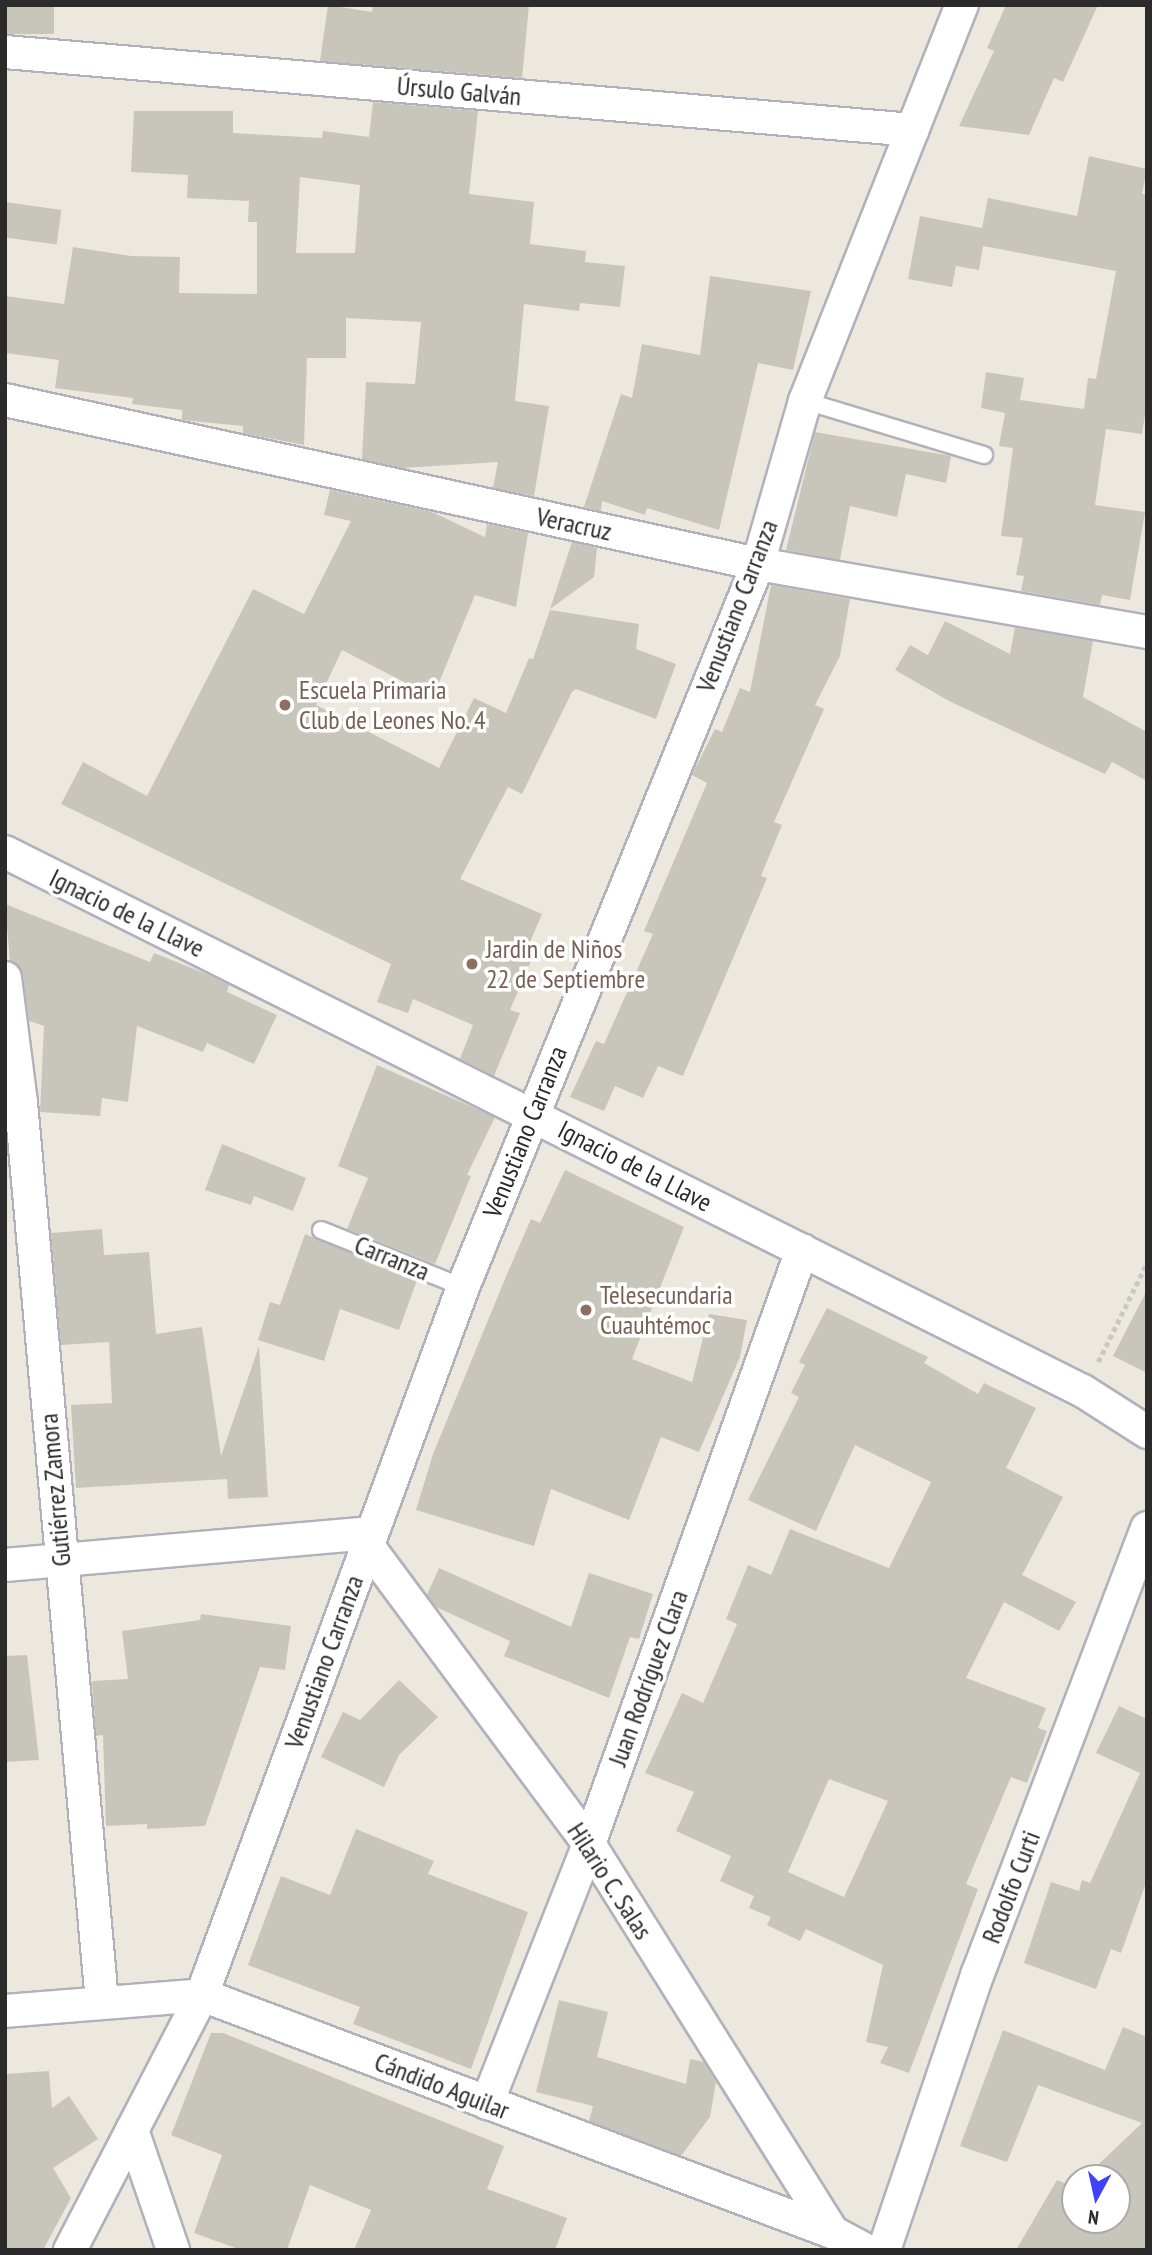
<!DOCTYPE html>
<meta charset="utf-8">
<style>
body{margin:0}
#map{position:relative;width:1152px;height:2255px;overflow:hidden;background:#ece8dd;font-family:"PT Sans Narrow",sans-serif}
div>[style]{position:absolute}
.building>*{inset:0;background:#c8c6bb;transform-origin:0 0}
.path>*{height:4.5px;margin-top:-2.25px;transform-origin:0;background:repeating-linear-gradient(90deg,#c8c8c8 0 5px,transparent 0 8.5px)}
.roads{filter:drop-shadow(2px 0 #b1b1be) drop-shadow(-2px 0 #b1b1be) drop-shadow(0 2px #b1b1be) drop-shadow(0 -2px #b1b1be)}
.service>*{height:16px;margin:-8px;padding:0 8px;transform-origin:8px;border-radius:8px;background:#fff}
.minor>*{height:32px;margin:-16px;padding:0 16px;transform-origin:16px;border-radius:16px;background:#fff}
.dots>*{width:19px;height:19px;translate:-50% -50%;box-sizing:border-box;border:4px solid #fff;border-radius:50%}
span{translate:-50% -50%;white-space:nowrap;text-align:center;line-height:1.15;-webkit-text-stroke:7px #fff;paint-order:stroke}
.street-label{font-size:26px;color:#2b2b2b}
.education-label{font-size:26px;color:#785e54}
.left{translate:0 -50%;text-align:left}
.frame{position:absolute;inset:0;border:7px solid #2b2b2b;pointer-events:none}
.north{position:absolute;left:1061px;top:2164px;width:70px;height:70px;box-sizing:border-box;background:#fff;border:2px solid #aaa;border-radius:50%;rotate:188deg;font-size:19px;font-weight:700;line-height:28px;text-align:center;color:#2b2b2b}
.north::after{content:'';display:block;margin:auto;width:24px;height:32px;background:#3e42f8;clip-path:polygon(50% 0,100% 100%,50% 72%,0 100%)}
</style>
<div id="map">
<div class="building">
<i style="left:5px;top:5px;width:49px;height:29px"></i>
<i style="clip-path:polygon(328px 5px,372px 12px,373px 5px,529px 5px,522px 78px,320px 61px)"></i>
<i style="clip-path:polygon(1006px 5px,1098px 5px,1063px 82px,1054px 78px,1029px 135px,959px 126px,994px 51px,987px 48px)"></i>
<i style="clip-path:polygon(evenodd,373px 102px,478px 111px,469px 194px,534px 202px,530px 244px,586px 251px,585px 262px,625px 266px,620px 307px,580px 303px,579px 311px,524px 304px,515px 401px,549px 406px,534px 496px,493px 488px,498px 462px,403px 468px,362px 459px,366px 382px,415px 384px,421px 322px,346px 318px,346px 358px,307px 358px,304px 445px,243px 433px,243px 426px,182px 420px,182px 410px,132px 404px,133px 398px,55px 388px,59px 360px,5px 353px,5px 296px,64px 304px,73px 247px,131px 256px,180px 257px,179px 293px,257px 294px,257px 222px,248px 222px,249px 201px,187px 198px,188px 175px,131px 172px,134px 111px,233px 111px,233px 133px,322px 138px,323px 131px,369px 137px,373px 102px,300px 177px,360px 185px,355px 253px,296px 253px,300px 177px)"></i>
<i style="clip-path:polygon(1089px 156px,1147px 169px,1142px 194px,1147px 194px,1147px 402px,1142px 434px,1106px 429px,1095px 505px,1145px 512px,1130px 600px,1102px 595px,1100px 605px,1021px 591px,1024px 576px,1016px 575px,1023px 538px,1001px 536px,1013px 448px,999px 446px,1005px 413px,981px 408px,986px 372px,1024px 378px,1020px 400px,1084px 409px,1088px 378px,1096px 379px,1116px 271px,983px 246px,979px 270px,956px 266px,952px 287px,908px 279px,920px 216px,982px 228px,988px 198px,1077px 216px)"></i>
<i style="left:5px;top:202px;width:57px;height:35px;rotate:8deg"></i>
<i style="clip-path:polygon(710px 276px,811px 291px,793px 370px,758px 363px,719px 530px,647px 508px,645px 515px,602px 501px,601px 511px,584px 507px,621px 394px,632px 398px,642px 344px,700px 355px)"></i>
<i style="clip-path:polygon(815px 432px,951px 456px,946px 483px,906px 474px,897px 517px,850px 506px,840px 560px,786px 550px)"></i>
<i style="clip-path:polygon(330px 490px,432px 512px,485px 537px,487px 524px,528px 533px,516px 607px,475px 595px,433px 697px,342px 650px,316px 705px,439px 768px,474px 698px,506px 713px,529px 658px,533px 659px,550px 610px,639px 624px,636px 649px,676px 664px,656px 719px,576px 689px,572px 692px,522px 794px,508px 787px,460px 879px,542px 914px,527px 949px,535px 952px,510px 1010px,520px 1013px,494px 1076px,460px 1059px,473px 1025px,413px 999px,408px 1013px,377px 1002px,391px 964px,61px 804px,83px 762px,147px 796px,253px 589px,304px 614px,351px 521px,324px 515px)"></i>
<i style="clip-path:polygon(572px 542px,597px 548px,594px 577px,550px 609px)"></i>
<i style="clip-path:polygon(771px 585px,850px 599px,840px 656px,815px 705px,824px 709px,774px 822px,782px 825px,761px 876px,767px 878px,683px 1076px,658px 1066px,643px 1098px,615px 1086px,604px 1111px,570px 1097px,596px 1041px,604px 1044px,653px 934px,644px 931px,707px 783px,692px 775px,715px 729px,722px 732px,740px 688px,750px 692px)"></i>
<i style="clip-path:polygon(945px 621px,1010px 654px,1015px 627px,1093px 641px,1083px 697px,1147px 732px,1147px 781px,1112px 762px,1105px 774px,949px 701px,895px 670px,910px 645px,928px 655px)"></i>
<i style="clip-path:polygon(5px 904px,150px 962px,154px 953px,209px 975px,229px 985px,227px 992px,277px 1015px,254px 1064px,207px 1043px,203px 1052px,137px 1026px,128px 1102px,102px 1098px,100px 1116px,40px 1112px,44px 1026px,29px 1021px,23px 975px,10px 961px)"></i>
<i style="clip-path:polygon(377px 1065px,495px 1117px,467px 1175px,471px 1176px,435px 1264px,347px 1229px,368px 1178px,338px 1166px)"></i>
<i style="clip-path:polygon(222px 1144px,306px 1178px,293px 1211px,254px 1196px,251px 1205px,205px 1190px)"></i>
<i style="clip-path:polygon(565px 1170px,684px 1227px,632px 1359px,692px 1382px,709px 1314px,747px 1320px,740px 1357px,699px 1452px,661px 1437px,629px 1520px,551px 1489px,534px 1546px,416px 1510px,433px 1454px,507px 1274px,531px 1219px,540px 1223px)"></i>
<i style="clip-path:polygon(102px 1229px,104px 1255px,149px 1252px,156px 1334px,202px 1327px,221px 1456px,259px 1346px,268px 1497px,228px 1499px,227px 1479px,76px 1488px,71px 1405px,112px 1403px,109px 1342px,61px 1345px,51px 1233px)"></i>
<i style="clip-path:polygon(305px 1234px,417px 1280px,399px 1330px,340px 1309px,324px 1361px,258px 1340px,270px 1302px,280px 1305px)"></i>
<i style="clip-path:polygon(1147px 1290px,1147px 1373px,1113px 1356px)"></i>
<i style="clip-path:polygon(evenodd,827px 1308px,928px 1357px,924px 1363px,978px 1394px,984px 1383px,1036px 1408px,1006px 1468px,1063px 1497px,1022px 1575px,1076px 1602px,1059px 1631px,1004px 1602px,966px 1678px,1046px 1708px,1038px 1728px,1047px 1731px,1027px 1783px,1011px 1777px,966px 1884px,978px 1889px,909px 2073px,880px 2063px,888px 2047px,866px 2042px,883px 1965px,806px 1929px,800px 1941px,767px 1925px,771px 1917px,749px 1908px,754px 1896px,720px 1881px,731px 1856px,676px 1831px,694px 1792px,645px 1773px,682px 1693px,703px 1703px,737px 1624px,726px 1619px,748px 1565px,771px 1575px,790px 1529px,889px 1568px,931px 1482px,855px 1445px,816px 1531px,748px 1500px,799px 1397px,791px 1393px,805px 1365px,799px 1362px,827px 1308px,829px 1779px,888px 1801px,844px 1897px,788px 1872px,829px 1779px)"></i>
<i style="clip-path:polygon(439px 1568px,571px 1627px,589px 1573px,653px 1594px,639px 1639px,630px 1637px,609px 1698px,504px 1656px,510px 1641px,436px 1607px,427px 1595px)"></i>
<i style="clip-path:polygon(201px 1614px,291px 1626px,285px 1670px,260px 1667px,205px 1826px,147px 1829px,147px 1824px,106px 1826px,103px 1735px,96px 1736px,92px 1681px,128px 1679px,122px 1631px,200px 1620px)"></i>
<i style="clip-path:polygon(27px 1655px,39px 1760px,5px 1762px,5px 1656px)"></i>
<i style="clip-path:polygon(399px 1680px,438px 1717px,399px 1755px,384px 1787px,321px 1757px,343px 1712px,360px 1720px)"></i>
<i style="clip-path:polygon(1119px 1706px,1147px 1719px,1147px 1880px,1121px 1953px,1111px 1949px,1096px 1989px,1024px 1963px,1051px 1882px,1079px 1891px,1082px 1880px,1090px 1883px,1140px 1773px,1096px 1753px)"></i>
<i style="clip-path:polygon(356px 1829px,434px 1861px,428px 1874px,528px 1912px,471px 2069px,353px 2024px,360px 2007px,248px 1965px,281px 1876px,330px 1895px)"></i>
<i style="clip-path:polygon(559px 2000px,608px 2012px,597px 2057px,686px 2084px,690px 2059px,704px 2062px,716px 2082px,710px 2117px,681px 2156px,589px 2121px,593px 2106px,536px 2092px)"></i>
<i style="clip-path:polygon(1123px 2027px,1147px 2037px,1147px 2250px,1016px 2250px,1057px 2180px,1075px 2187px,1075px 2220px,1117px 2220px,1117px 2178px,1084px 2178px,1142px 2123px,1038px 2085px,1007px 2162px,960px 2146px,1003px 2030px,1105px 2070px)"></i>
<i style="clip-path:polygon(211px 2033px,223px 2033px,504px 2146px,487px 2189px,567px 2218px,555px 2250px,354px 2250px,371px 2210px,310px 2185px,287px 2250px,241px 2250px,194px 2233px,222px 2155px,171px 2135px)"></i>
<i style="clip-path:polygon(49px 2071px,52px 2108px,69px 2096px,98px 2139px,53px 2168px,71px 2198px,43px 2250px,5px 2250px,5px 2074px)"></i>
</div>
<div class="path">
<i style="left:1098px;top:1362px;width:110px;rotate:-63.7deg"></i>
</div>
<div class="roads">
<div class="service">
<i style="left:805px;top:401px;width:187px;rotate:16.8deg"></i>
<i style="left:321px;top:1230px;width:153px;rotate:21.9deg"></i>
</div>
<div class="minor">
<i style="left:5px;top:52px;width:911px;rotate:4.91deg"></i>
<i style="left:5px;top:400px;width:771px;rotate:12.29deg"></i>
<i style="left:758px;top:564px;width:395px;rotate:9.9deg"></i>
<i style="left:5px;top:852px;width:1205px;rotate:26.57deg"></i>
<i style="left:1083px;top:1391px;width:76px;rotate:32.6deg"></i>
<i style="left:5px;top:978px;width:126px;rotate:82.7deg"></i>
<i style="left:21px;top:1103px;width:903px;rotate:84.85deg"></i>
<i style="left:367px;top:1545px;width:372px;rotate:53.4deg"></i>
<i style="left:589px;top:1844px;width:458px;rotate:57.9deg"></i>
<i style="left:5px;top:1565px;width:367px;rotate:-5deg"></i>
<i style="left:5px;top:2011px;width:198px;rotate:-4.6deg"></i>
<i style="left:202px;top:1995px;width:673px;rotate:20.62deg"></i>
<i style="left:832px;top:2232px;width:38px;rotate:28deg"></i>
<i style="left:487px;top:2103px;width:278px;rotate:-68.5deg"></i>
<i style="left:589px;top:1844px;width:631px;rotate:-70.27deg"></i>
<i style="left:132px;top:2130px;width:127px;rotate:71.1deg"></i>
<i style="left:70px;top:2250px;width:287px;rotate:-62.6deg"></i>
<i style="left:202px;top:1995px;width:755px;rotate:-69.76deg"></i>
<i style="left:463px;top:1287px;width:781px;rotate:-67.8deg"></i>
<i style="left:758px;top:564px;width:170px;rotate:-73.9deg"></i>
<i style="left:805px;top:401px;width:426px;rotate:-68.4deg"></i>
<i style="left:884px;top:2250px;width:293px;rotate:-71.3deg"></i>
<i style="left:978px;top:1973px;width:476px;rotate:-69.2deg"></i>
</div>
</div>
<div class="dots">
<i style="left:285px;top:705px;background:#8d6e63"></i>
<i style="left:472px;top:964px;background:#8d6e63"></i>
<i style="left:586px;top:1310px;background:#8d6e63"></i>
</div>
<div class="street-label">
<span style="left:459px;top:91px;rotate:5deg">Úrsulo Galván</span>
<span style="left:574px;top:524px;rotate:12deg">Veracruz</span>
<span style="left:737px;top:606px;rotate:-69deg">Venustiano Carranza</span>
<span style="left:127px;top:913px;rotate:26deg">Ignacio de la Llave</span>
<span style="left:525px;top:1132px;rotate:-68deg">Venustiano Carranza</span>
<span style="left:635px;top:1166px;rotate:27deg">Ignacio de la Llave</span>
<span style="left:392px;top:1258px;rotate:22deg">Carranza</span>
<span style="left:55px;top:1490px;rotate:-95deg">Gutiérrez Zamora</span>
<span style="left:324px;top:1662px;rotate:-70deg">Venustiano Carranza</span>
<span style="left:648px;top:1678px;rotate:-70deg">Juan Rodríguez Clara</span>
<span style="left:610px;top:1881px;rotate:57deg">Hilario C. Salas</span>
<span style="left:1011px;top:1887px;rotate:-69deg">Rodolfo Curti</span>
<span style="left:442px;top:2086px;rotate:21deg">Cándido Aguilar</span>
</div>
<div class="education-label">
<span class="left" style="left:299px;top:705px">Escuela Primaria<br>Club de Leones No. 4</span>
<span class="left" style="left:486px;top:964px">Jardin de Niños<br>22 de Septiembre</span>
<span class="left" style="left:600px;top:1310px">Telesecundaria<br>Cuauhtémoc</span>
</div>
<div class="frame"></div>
<div class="north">N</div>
</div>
